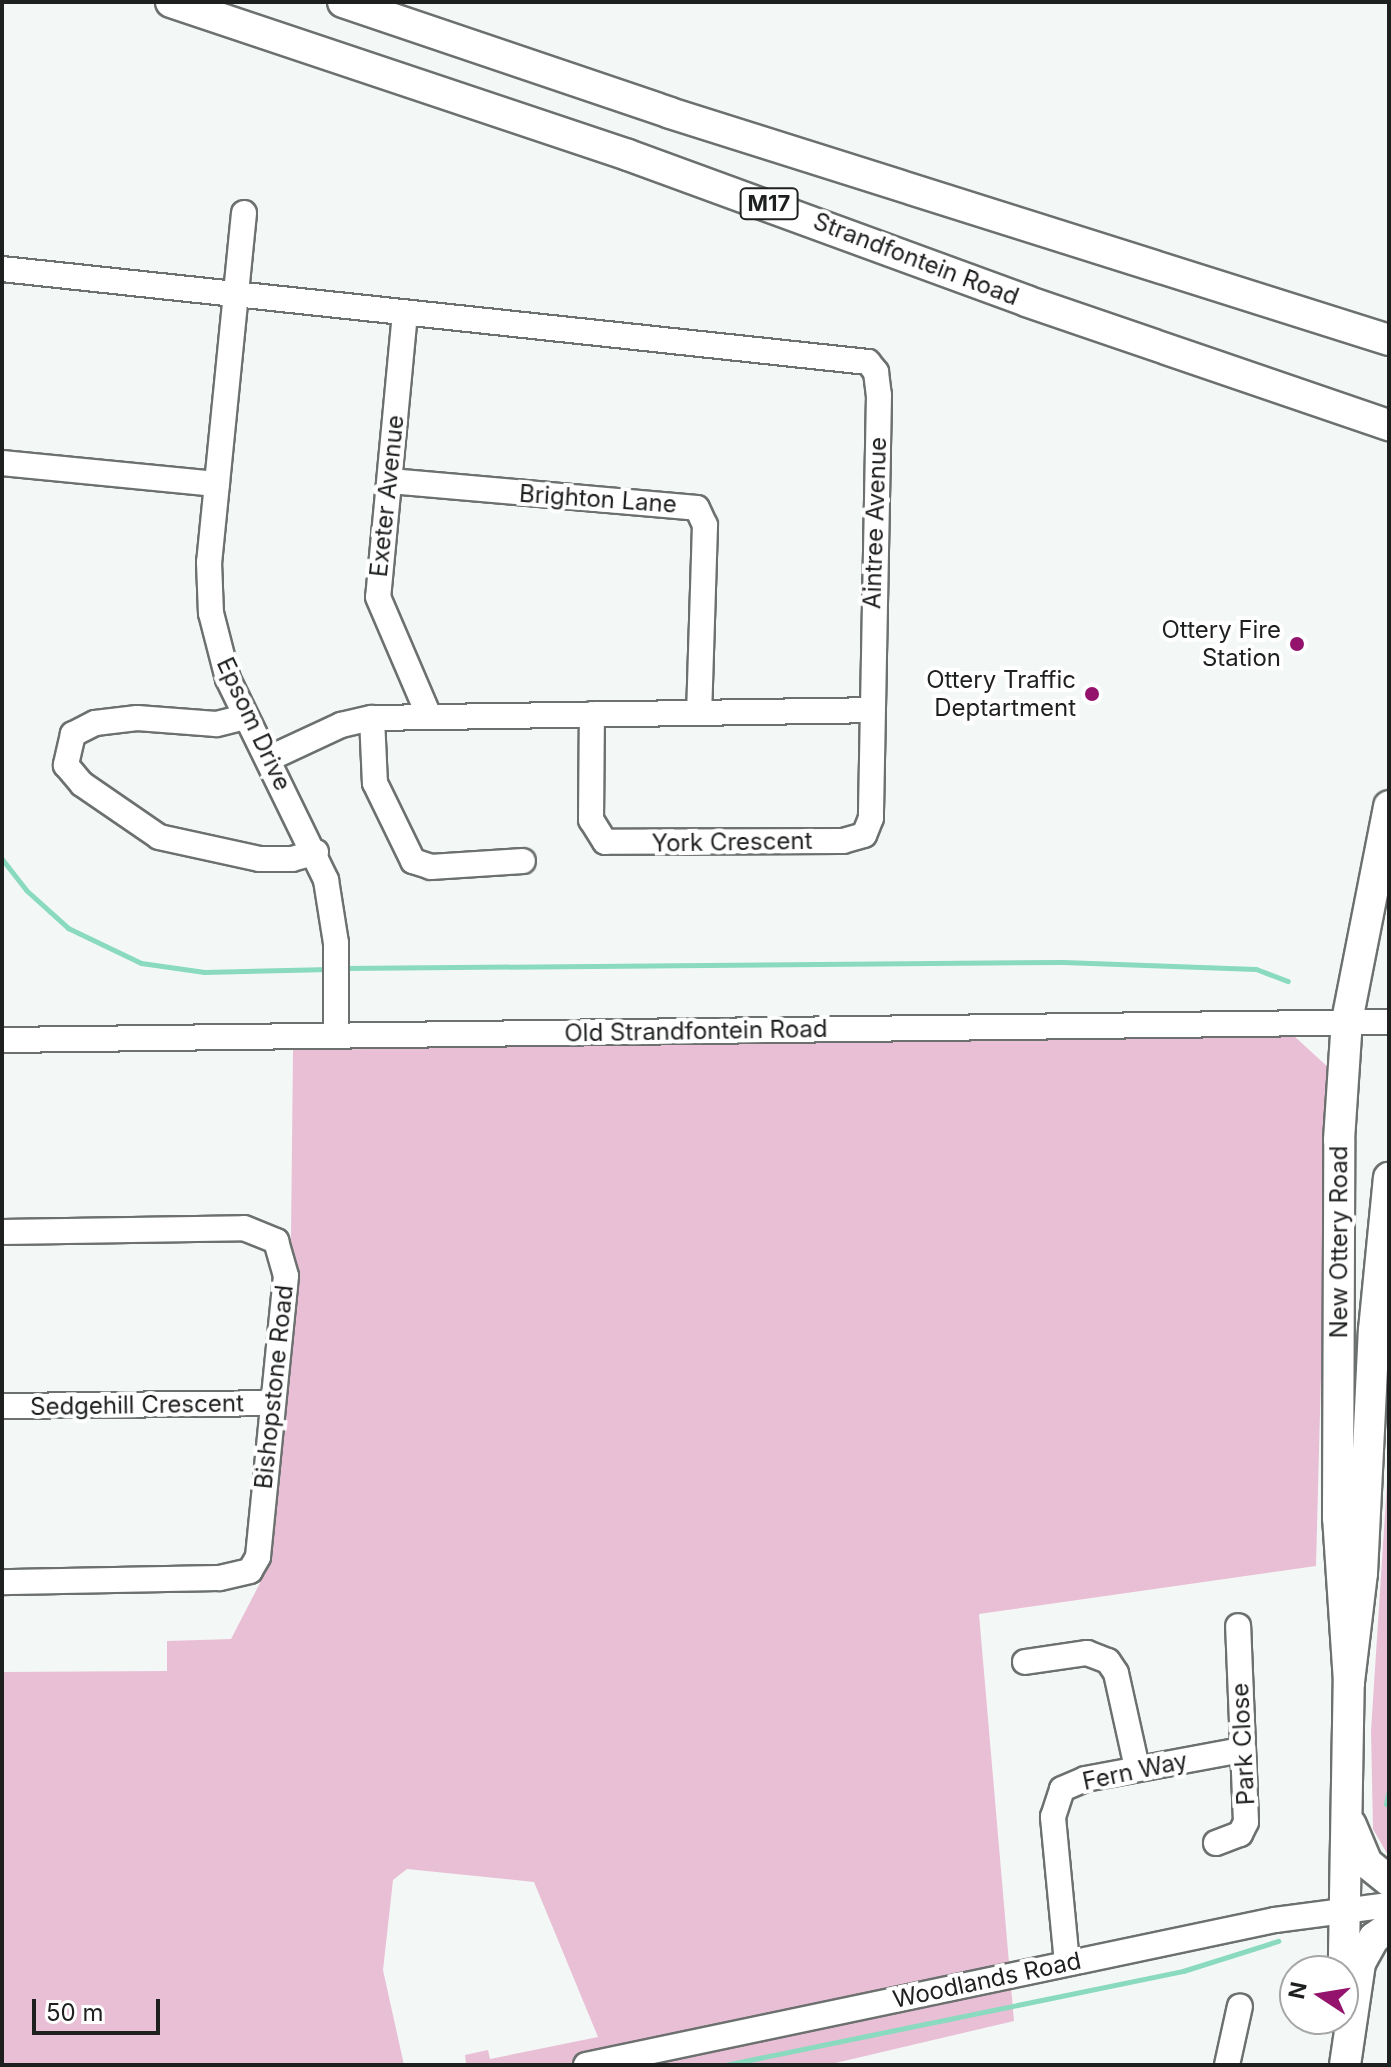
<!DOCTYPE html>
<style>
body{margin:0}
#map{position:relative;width:1391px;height:2067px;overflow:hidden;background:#f3f8f6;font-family:Inter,sans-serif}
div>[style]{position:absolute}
.green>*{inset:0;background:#e9bfd6}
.stream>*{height:5px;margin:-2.5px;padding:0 2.5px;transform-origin:2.5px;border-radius:2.5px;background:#89dabe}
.roads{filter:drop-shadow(2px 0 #6c716f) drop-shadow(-2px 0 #6c716f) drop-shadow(0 2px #6c716f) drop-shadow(0 -2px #6c716f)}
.minor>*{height:24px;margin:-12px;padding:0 12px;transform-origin:12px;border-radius:12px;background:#fff}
.major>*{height:30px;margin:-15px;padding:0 15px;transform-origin:15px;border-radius:15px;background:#fff}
.dots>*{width:22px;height:22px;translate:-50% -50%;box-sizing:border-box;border:4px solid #fff;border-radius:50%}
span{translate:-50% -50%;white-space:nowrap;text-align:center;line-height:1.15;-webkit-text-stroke:8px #fff;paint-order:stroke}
.shield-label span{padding:2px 6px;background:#fff;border:2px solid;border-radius:6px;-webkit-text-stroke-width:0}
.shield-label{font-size:22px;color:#1e201f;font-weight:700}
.street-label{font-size:24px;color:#1e201f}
.poi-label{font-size:24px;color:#1e201f}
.right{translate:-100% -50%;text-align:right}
.frame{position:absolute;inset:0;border:4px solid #1e201f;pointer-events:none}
.north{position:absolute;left:1279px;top:1955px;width:80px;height:80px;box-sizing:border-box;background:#fff;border:2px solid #a5a6a5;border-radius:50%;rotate:282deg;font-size:22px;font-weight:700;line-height:32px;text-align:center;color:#1e201f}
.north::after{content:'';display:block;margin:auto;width:28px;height:36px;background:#94136d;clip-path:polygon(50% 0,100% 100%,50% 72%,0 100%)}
.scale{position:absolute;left:32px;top:1999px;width:128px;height:36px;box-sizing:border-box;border:4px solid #1e201f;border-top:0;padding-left:10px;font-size:24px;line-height:28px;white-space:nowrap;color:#1e201f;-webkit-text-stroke:6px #fff;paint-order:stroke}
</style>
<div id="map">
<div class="green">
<i style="clip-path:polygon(1294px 1036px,1329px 1068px,1316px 1566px,979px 1614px,1014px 2021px,827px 2065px,460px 2065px,466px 2064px,465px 2055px,488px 2050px,490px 2059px,598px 2037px,534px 1882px,407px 1869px,393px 1880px,383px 1970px,404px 2065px,2px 2065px,2px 1672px,167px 1671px,167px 1641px,231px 1639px,260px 1583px,291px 1235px,293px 1050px)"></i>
<i style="clip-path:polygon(1389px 1451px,1389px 1857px,1373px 1829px,1371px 1731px)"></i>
</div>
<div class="stream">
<i style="left:2px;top:859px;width:39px;rotate:52deg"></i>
<i style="left:26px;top:890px;width:57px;rotate:42.1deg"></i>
<i style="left:68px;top:928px;width:81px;rotate:25.6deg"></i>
<i style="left:141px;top:963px;width:64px;rotate:8.1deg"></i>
<i style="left:204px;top:972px;width:126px;rotate:-1.4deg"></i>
<i style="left:344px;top:968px;width:719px;rotate:-0.48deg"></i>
<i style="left:1063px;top:962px;width:193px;rotate:2.1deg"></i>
<i style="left:1256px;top:969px;width:34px;rotate:21deg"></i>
<i style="left:1386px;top:1804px;width:14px;rotate:-78deg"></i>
<i style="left:725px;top:2065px;width:468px;rotate:-11.6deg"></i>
<i style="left:1183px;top:1971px;width:100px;rotate:-17.5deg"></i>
</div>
<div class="roads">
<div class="minor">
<i style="left:244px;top:213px;width:351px;rotate:95.7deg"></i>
<i style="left:209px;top:562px;width:51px;rotate:87.8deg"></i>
<i style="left:211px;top:613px;width:68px;rotate:75.6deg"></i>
<i style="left:228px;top:679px;width:224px;rotate:64deg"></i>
<i style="left:326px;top:880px;width:64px;rotate:81deg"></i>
<i style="left:336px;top:943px;width:92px;rotate:90deg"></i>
<i style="left:2px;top:269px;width:871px;rotate:6.13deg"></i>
<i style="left:868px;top:362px;width:13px;rotate:51deg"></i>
<i style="left:876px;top:372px;width:23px;rotate:83deg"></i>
<i style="left:879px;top:395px;width:423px;rotate:91.1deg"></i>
<i style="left:871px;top:818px;width:18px;rotate:112deg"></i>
<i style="left:864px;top:835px;width:22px;rotate:164deg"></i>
<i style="left:843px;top:841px;width:238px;rotate:179.8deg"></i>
<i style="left:605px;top:842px;width:26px;rotate:-122deg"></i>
<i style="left:591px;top:820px;width:106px;rotate:-89.5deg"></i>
<i style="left:405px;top:313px;width:285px;rotate:95.4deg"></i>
<i style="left:378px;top:597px;width:129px;rotate:66.8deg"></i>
<i style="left:2px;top:463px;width:216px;rotate:5.6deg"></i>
<i style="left:390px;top:481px;width:308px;rotate:5deg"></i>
<i style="left:697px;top:508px;width:19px;rotate:65deg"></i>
<i style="left:705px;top:525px;width:187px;rotate:91.8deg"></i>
<i style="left:245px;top:717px;width:30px;rotate:166deg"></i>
<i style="left:216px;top:724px;width:79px;rotate:-175.7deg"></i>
<i style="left:137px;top:718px;width:42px;rotate:173.2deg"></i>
<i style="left:95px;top:723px;width:25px;rotate:153deg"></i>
<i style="left:73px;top:734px;width:32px;rotate:103deg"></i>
<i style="left:66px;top:765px;width:25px;rotate:50deg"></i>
<i style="left:82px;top:784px;width:93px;rotate:34.5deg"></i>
<i style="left:159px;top:837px;width:103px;rotate:12.3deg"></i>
<i style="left:260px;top:859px;width:32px"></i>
<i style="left:292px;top:859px;width:25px;rotate:-16deg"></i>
<i style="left:372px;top:718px;width:65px;rotate:87.4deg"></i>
<i style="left:375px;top:783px;width:87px;rotate:64deg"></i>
<i style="left:413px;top:861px;width:19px;rotate:18deg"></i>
<i style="left:431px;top:867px;width:92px;rotate:-3.7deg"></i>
<i style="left:268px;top:759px;width:81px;rotate:-25deg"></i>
<i style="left:341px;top:725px;width:32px;rotate:-13deg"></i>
<i style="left:372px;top:718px;width:498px;rotate:-0.9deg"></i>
<i style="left:2px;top:1040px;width:1387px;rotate:-0.74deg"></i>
<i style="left:2px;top:1232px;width:242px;rotate:-0.9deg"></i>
<i style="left:244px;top:1228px;width:35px;rotate:22deg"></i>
<i style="left:276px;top:1241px;width:36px;rotate:74deg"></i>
<i style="left:286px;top:1276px;width:282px;rotate:95.7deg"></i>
<i style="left:258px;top:1557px;width:16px;rotate:120deg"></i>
<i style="left:250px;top:1571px;width:32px;rotate:167deg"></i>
<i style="left:219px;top:1578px;width:217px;rotate:178.9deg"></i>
<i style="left:2px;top:1406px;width:270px;rotate:-0.6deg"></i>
<i style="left:1025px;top:1662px;width:63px;rotate:-8.3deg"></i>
<i style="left:1087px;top:1653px;width:22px;rotate:21deg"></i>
<i style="left:1108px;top:1661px;width:14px;rotate:56deg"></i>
<i style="left:1116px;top:1673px;width:97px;rotate:77.5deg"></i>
<i style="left:1216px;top:1843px;width:26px;rotate:-21deg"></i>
<i style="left:1240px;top:1834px;width:13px;rotate:-63deg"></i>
<i style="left:1246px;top:1822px;width:196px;rotate:-92.3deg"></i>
<i style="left:1067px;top:1963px;width:147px;rotate:-95.5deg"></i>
<i style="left:1053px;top:1817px;width:29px;rotate:-72deg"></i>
<i style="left:1062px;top:1789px;width:25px;rotate:-23deg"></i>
<i style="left:1085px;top:1779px;width:160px;rotate:-10.5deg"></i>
<i style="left:586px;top:2065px;width:704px;rotate:-11.88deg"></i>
<i style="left:1275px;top:1920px;width:115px;rotate:-7.5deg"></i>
<i style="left:1227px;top:2065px;width:60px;rotate:-77.6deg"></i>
</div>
<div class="major">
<i style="left:171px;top:2px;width:482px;rotate:18.5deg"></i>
<i style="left:628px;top:155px;width:424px;rotate:20.1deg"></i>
<i style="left:1026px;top:301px;width:384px;rotate:18.9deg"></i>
<i style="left:343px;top:2px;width:345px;rotate:18.7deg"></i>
<i style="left:670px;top:113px;width:754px;rotate:17.52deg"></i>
<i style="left:1349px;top:1682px;width:164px;rotate:-93.8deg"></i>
<i style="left:1338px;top:1518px;width:378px;rotate:-89.8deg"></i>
<i style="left:1339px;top:1140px;width:119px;rotate:-86.2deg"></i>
<i style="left:1347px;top:1021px;width:219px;rotate:-78.9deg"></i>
<i style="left:1351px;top:1825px;width:41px;rotate:67.2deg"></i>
<i style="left:1367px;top:1863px;width:28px;rotate:39deg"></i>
<i style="left:1343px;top:2011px;width:329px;rotate:-89deg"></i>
<i style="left:1349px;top:1682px;width:110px;rotate:-83.2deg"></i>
<i style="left:1362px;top:1573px;width:243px;rotate:-87.2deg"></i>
<i style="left:1374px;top:1330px;width:153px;rotate:-84.4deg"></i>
<i style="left:1345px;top:2065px;width:103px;rotate:-81.6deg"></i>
<i style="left:1360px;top:1963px;width:29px;rotate:-61deg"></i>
<i style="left:1374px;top:1938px;width:19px;rotate:-36deg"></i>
</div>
</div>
<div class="dots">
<i style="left:1297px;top:644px;background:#94136d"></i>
<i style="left:1092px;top:694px;background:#94136d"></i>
</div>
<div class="shield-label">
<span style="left:769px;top:204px">M17</span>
</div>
<div class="street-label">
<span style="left:916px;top:259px;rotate:21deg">Strandfontein Road</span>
<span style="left:387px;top:496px;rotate:-84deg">Exeter Avenue</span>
<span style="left:598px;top:499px;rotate:4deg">Brighton Lane</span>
<span style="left:875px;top:523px;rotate:-88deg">Aintree Avenue</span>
<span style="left:254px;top:724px;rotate:65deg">Epsom Drive</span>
<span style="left:732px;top:842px;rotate:-1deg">York Crescent</span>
<span style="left:696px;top:1031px;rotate:-1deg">Old Strandfontein Road</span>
<span style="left:1339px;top:1242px;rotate:-90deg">New Ottery Road</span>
<span style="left:274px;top:1387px;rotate:-84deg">Bishopstone Road</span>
<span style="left:137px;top:1405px;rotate:-1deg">Sedgehill Crescent</span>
<span style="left:1243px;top:1744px;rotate:-93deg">Park Close</span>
<span style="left:1135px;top:1771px;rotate:-12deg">Fern Way</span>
<span style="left:987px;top:1980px;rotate:-12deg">Woodlands Road</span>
</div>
<div class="poi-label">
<span class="right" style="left:1281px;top:644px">Ottery Fire<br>Station</span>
<span class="right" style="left:1076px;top:694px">Ottery Traffic<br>Deptartment</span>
</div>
<div class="frame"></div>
<div class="north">N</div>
<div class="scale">50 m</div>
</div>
